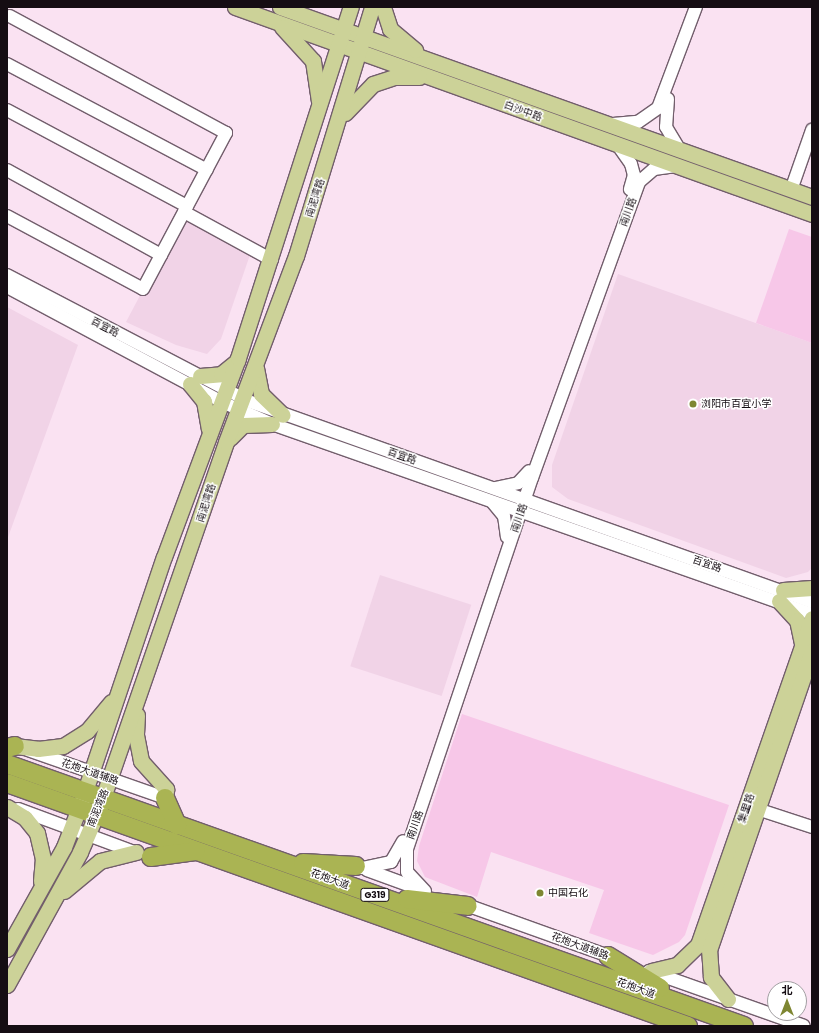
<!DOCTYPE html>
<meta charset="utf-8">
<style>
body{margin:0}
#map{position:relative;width:819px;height:1033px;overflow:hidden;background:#fae2f2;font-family:Poppins,"Noto Sans SC",sans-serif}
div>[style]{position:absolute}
.built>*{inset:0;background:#f1d3e7;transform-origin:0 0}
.green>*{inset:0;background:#f7c7e8}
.roads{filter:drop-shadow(1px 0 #725e6c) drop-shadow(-1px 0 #725e6c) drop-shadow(0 1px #725e6c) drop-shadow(0 -1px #725e6c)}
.minor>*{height:12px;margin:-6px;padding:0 6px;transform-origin:6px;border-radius:6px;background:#fff}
.major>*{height:15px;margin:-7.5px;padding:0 7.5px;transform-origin:7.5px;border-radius:7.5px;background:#ccd298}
.highway>*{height:18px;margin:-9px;padding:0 9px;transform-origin:9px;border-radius:9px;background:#aab453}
.dots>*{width:11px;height:11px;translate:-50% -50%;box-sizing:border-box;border:2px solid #fff;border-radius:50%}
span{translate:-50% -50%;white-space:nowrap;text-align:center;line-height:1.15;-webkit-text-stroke:3px #fff;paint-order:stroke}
.shield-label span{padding:1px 3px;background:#fff;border:1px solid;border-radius:3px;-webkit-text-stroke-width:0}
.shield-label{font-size:9px;color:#150d13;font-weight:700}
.street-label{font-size:10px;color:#150d13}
.poi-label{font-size:10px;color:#150d13}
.left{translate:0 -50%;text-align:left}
.frame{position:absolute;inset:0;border:8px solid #150d13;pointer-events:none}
.north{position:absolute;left:767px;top:981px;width:40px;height:40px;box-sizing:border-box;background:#fff;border:1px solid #a19ea1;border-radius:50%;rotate:0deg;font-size:11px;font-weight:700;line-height:16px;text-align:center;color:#150d13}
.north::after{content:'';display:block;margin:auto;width:14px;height:18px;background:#7e8632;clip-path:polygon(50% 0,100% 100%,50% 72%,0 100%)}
</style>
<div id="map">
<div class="built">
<i style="clip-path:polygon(184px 212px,252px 249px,221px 339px,207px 354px,176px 345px,126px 322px)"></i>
<i style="clip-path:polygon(618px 274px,812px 343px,812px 568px,808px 572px,786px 578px,568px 499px,552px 487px,552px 465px)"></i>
<i style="clip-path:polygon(7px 307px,78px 345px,7px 540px)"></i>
<i style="left:380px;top:575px;width:96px;height:96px;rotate:18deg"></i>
</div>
<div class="green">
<i style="clip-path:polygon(789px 229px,812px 237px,812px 343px,756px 323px)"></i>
<i style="clip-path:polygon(462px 714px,729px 805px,685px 935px,679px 942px,653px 955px,589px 933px,604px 890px,491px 852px,477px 897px,425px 877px,417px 861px,419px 846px)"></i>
</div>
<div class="roads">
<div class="minor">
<i style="left:7px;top:64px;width:226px;rotate:27.9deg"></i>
<i style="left:668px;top:99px;width:28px;rotate:94deg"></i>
<i style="left:666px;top:127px;width:26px;rotate:59deg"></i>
<i style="left:7px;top:110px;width:204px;rotate:28.1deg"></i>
<i style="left:613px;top:124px;width:25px;rotate:-5deg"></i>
<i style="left:638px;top:122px;width:24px;rotate:-35deg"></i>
<i style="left:658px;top:108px;width:108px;rotate:-69.4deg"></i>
<i style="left:617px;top:144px;width:24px;rotate:55deg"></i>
<i style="left:631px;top:164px;width:11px;rotate:75deg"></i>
<i style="left:634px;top:175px;width:15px;rotate:106deg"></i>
<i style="left:7px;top:170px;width:176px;rotate:28.9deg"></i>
<i style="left:791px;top:190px;width:64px;rotate:-70.7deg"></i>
<i style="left:184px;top:212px;width:100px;rotate:28.6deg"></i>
<i style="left:7px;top:216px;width:154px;rotate:28.2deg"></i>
<i style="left:143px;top:289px;width:177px;rotate:-62deg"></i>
<i style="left:226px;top:133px;width:246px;rotate:-151.6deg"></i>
<i style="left:7px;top:275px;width:272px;rotate:27.6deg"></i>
<i style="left:248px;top:401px;width:599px;rotate:19.62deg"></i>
<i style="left:7px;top:287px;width:244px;rotate:28.1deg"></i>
<i style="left:222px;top:402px;width:55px;rotate:23.7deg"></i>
<i style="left:272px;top:424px;width:572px;rotate:19.38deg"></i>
<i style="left:495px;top:488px;width:24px;rotate:-12deg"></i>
<i style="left:518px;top:483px;width:16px;rotate:-47deg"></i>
<i style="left:493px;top:503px;width:17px;rotate:50deg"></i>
<i style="left:504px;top:516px;width:21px;rotate:82deg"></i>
<i style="left:28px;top:750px;width:145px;rotate:19.3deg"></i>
<i style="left:18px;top:809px;width:127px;rotate:20.3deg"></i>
<i style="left:757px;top:809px;width:58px;rotate:18.1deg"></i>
<i style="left:362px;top:868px;width:30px;rotate:-12deg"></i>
<i style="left:391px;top:862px;width:24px;rotate:-60deg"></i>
<i style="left:367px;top:870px;width:55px;rotate:20.1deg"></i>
<i style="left:425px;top:891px;width:26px;rotate:-133deg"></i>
<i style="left:407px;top:872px;width:23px;rotate:-90deg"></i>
<i style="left:407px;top:849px;width:391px;rotate:-71.4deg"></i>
<i style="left:532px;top:478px;width:315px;rotate:-70.1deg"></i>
<i style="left:639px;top:182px;width:20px;rotate:-41deg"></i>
<i style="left:654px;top:169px;width:22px;rotate:-8deg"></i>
<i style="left:461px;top:903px;width:164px;rotate:19.7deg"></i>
<i style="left:649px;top:971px;width:164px;rotate:19.5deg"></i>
</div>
<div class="major">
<i style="left:235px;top:7px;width:613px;rotate:19.74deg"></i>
<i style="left:280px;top:7px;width:565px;rotate:19.65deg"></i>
<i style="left:383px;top:7px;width:23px;rotate:72deg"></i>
<i style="left:390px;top:29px;width:33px;rotate:40deg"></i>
<i style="left:282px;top:27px;width:46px;rotate:47.6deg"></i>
<i style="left:313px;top:61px;width:40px;rotate:81.5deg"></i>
<i style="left:345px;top:113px;width:40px;rotate:-46deg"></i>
<i style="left:373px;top:84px;width:22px;rotate:-18deg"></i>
<i style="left:394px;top:77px;width:25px"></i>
<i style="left:256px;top:368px;width:26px;rotate:79deg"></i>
<i style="left:261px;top:394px;width:30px;rotate:44deg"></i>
<i style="left:200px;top:376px;width:21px;rotate:-5deg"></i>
<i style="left:221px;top:374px;width:21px;rotate:-39deg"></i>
<i style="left:190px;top:384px;width:22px;rotate:51deg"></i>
<i style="left:204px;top:401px;width:28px;rotate:80deg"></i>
<i style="left:230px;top:438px;width:18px;rotate:-45deg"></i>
<i style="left:243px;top:425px;width:29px;rotate:-2deg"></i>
<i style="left:783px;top:590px;width:29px;rotate:-4deg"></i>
<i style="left:779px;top:601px;width:26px;rotate:47deg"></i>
<i style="left:797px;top:620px;width:24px;rotate:78deg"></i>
<i style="left:137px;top:715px;width:20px;rotate:93deg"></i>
<i style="left:136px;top:735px;width:26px;rotate:79deg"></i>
<i style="left:141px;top:761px;width:38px;rotate:48deg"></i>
<i style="left:166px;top:789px;width:9px;rotate:96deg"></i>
<i style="left:15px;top:746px;width:23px;rotate:7deg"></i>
<i style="left:38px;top:749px;width:25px;rotate:-7deg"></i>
<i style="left:63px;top:746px;width:28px;rotate:-32deg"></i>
<i style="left:87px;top:731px;width:38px;rotate:-50deg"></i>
<i style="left:7px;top:807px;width:21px;rotate:31deg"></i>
<i style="left:25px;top:818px;width:19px;rotate:51deg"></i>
<i style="left:37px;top:833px;width:26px;rotate:77deg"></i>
<i style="left:43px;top:858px;width:23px;rotate:95deg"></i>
<i style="left:64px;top:891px;width:47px;rotate:-39.8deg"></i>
<i style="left:100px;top:861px;width:37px;rotate:-14deg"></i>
<i style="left:7px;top:949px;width:117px;rotate:-60.8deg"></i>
<i style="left:64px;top:847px;width:50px;rotate:-69deg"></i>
<i style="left:82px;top:800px;width:256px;rotate:-71.4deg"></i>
<i style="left:164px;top:557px;width:212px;rotate:-69.6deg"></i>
<i style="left:238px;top:358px;width:369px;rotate:-72.2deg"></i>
<i style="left:651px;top:971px;width:27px;rotate:-13deg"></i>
<i style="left:677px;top:965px;width:29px;rotate:-44deg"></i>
<i style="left:698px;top:945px;width:346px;rotate:-70.8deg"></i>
<i style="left:7px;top:985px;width:152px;rotate:-61.2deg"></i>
<i style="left:80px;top:852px;width:50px;rotate:-66.5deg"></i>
<i style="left:100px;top:806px;width:385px;rotate:-70.9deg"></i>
<i style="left:226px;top:442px;width:199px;rotate:-69.4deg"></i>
<i style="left:296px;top:256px;width:260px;rotate:-73deg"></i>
<i style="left:728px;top:999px;width:28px;rotate:-128deg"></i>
<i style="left:711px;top:977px;width:27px;rotate:-94deg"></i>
<i style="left:709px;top:950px;width:316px;rotate:-71deg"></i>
</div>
<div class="highway">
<i style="left:7px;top:748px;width:8px;rotate:-14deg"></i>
<i style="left:7px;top:764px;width:782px;rotate:19.57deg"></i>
<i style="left:7px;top:783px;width:723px;rotate:19.64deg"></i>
<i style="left:165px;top:798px;width:30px;rotate:66deg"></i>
<i style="left:151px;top:857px;width:45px;rotate:-7.6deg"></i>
<i style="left:303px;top:863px;width:53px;rotate:3.2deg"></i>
<i style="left:407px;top:899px;width:61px;rotate:6.5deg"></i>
<i style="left:608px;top:956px;width:61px;rotate:31.6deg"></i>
</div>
</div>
<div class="dots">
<i style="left:693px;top:404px;background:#7e8632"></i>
<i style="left:540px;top:893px;background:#7e8632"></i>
</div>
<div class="shield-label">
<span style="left:375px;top:895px">G319</span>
</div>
<div class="street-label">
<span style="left:523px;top:111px;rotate:20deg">白沙中路</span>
<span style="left:315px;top:198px;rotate:-72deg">南泥湾路</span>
<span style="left:628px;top:212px;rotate:-70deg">南川路</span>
<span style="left:105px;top:327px;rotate:27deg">百宜路</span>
<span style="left:402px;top:456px;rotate:19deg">百宜路</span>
<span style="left:206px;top:503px;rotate:-72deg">南泥湾路</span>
<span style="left:519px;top:518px;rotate:-71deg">南川路</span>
<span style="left:707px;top:564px;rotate:19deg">百宜路</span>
<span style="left:90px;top:772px;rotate:19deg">花炮大道辅路</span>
<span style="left:98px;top:808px;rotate:-68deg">南泥湾路</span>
<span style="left:746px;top:808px;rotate:-71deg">集里路</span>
<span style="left:415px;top:825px;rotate:-71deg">南川路</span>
<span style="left:330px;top:879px;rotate:20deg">花炮大道</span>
<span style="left:580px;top:946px;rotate:20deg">花炮大道辅路</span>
<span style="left:636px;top:988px;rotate:20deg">花炮大道</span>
</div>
<div class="poi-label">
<span class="left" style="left:701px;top:404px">浏阳市百宜小学</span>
<span class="left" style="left:548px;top:893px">中国石化</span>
</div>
<div class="frame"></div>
<div class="north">北</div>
</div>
